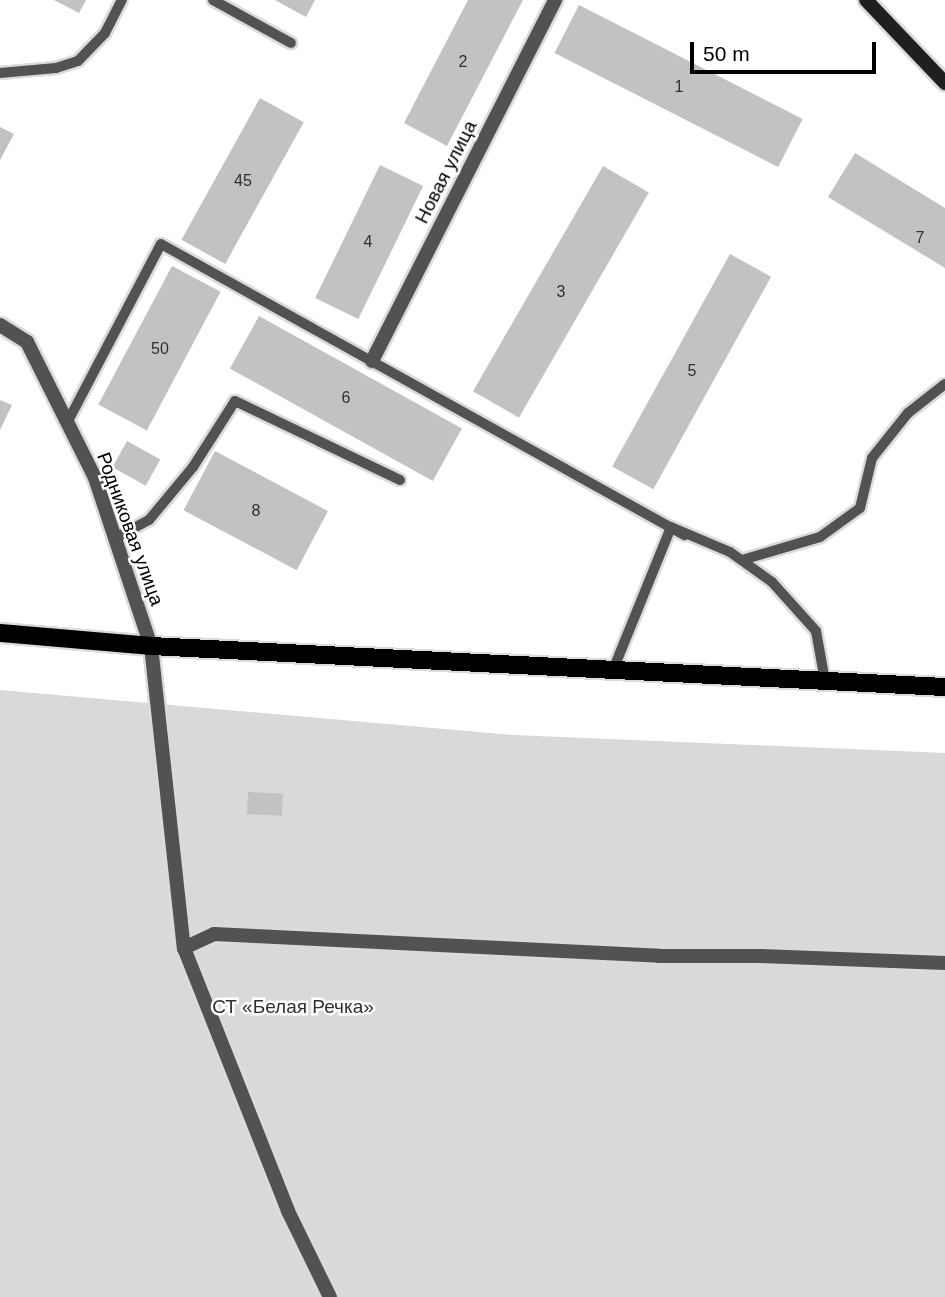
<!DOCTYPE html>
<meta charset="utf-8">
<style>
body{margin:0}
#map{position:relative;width:945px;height:1297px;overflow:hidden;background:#fff;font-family:Helvetica,sans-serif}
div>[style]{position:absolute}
.green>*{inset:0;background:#d9d9d9}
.building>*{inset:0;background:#c2c2c2;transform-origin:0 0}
.roads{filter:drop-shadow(2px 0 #dbdbdb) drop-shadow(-2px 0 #dbdbdb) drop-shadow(0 2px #dbdbdb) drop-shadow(0 -2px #dbdbdb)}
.lane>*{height:10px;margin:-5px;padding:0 5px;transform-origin:5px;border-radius:5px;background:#525252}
.street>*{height:14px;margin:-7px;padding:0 7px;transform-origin:7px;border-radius:7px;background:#525252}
.secondary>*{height:14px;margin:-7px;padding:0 7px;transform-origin:7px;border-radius:7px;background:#1f1f1f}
.primary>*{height:18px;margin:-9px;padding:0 9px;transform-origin:9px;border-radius:9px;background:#000}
span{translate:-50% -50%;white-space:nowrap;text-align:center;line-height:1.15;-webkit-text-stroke:5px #fff;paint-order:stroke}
.number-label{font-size:16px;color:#303030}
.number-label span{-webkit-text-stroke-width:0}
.street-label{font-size:19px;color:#000}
.park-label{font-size:19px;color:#303030}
.scale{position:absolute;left:690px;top:42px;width:186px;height:32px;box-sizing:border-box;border:4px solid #000;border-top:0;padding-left:9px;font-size:21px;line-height:24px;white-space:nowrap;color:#000;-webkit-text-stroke:5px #fff;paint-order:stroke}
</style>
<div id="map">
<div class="green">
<i style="clip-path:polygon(0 690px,514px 735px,945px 753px,945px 1297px,0 1297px)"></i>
</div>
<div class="building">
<i style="clip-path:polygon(54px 0,86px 0,79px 13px)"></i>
<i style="clip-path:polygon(275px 0,315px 0,306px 17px)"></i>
<i style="clip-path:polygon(468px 0,523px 0,447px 146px,404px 123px)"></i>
<i style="left:579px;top:5px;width:251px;height:54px;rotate:27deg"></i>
<i style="left:260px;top:98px;width:50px;height:162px;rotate:29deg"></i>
<i style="clip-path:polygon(0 127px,14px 134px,0 160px)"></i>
<i style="clip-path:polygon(855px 153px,945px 208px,945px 268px,828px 197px)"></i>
<i style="left:380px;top:165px;width:48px;height:148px;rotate:26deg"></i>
<i style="left:603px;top:166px;width:53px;height:260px;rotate:30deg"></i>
<i style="left:730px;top:254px;width:47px;height:243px;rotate:29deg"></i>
<i style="left:172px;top:266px;width:55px;height:157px;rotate:28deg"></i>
<i style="left:259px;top:316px;width:232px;height:60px;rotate:29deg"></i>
<i style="clip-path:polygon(0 400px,12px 405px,0 430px)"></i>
<i style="left:127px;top:441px;width:38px;height:30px;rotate:29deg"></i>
<i style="left:215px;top:451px;width:128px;height:67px;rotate:28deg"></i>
<i style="left:248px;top:792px;width:35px;height:22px;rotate:3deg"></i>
</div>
<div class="roads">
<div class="lane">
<i style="left:213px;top:0;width:89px;rotate:28.9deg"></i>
<i style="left:0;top:73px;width:56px;rotate:-5.1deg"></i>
<i style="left:56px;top:68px;width:23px;rotate:-18deg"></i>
<i style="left:78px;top:61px;width:39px;rotate:-46deg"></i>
<i style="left:105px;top:33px;width:37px;rotate:-63deg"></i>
<i style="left:67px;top:423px;width:202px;rotate:-62.3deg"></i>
<i style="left:161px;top:244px;width:599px;rotate:29.09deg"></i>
<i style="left:115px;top:538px;width:38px;rotate:-28deg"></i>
<i style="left:149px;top:520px;width:69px;rotate:-50.3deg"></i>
<i style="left:193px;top:467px;width:78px;rotate:-57.5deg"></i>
<i style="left:235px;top:401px;width:183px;rotate:25.6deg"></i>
<i style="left:742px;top:560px;width:81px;rotate:-16.4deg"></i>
<i style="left:820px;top:537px;width:49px;rotate:-35.9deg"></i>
<i style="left:860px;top:508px;width:51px;rotate:-76.5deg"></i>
<i style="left:872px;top:458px;width:58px;rotate:-51.3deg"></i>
<i style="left:908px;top:413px;width:47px;rotate:-38.1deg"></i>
<i style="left:613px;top:670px;width:154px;rotate:-67.9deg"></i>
<i style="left:671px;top:527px;width:64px;rotate:23deg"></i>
<i style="left:730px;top:552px;width:52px;rotate:35.5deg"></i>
<i style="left:772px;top:582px;width:66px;rotate:48.1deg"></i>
<i style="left:816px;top:631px;width:51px;rotate:79.8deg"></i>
</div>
<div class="street">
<i style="left:0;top:325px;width:32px;rotate:32deg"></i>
<i style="left:27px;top:342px;width:152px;rotate:63.4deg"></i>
<i style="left:95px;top:478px;width:177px;rotate:71.6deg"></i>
<i style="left:151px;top:646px;width:304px;rotate:83.8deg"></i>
<i style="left:184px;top:948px;width:283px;rotate:68.4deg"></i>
<i style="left:288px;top:1211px;width:96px;rotate:64deg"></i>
<i style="left:372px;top:361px;width:405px;rotate:-63.1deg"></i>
<i style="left:184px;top:948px;width:33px;rotate:-25deg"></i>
<i style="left:214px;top:934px;width:446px;rotate:2.8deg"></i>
<i style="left:659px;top:956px;width:102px"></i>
<i style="left:761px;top:956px;width:184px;rotate:2.2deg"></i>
</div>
<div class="secondary">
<i style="left:866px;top:0;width:115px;rotate:46.4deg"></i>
</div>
<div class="primary">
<i style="left:0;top:633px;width:152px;rotate:4.9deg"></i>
<i style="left:151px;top:646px;width:795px;rotate:2.96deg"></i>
</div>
</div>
<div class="number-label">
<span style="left:463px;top:62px">2</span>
<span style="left:679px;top:87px">1</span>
<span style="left:243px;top:181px">45</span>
<span style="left:920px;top:238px">7</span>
<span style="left:368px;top:242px">4</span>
<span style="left:561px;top:292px">3</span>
<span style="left:160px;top:349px">50</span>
<span style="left:692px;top:371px">5</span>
<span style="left:346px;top:398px">6</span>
<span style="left:256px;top:511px">8</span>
</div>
<div class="street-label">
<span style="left:446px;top:172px;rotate:-63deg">Новая улица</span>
<span style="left:130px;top:529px;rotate:70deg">Родниковая улица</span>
</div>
<div class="park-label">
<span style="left:293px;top:1007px">СТ «Белая Речка»</span>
</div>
<div class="scale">50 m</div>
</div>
